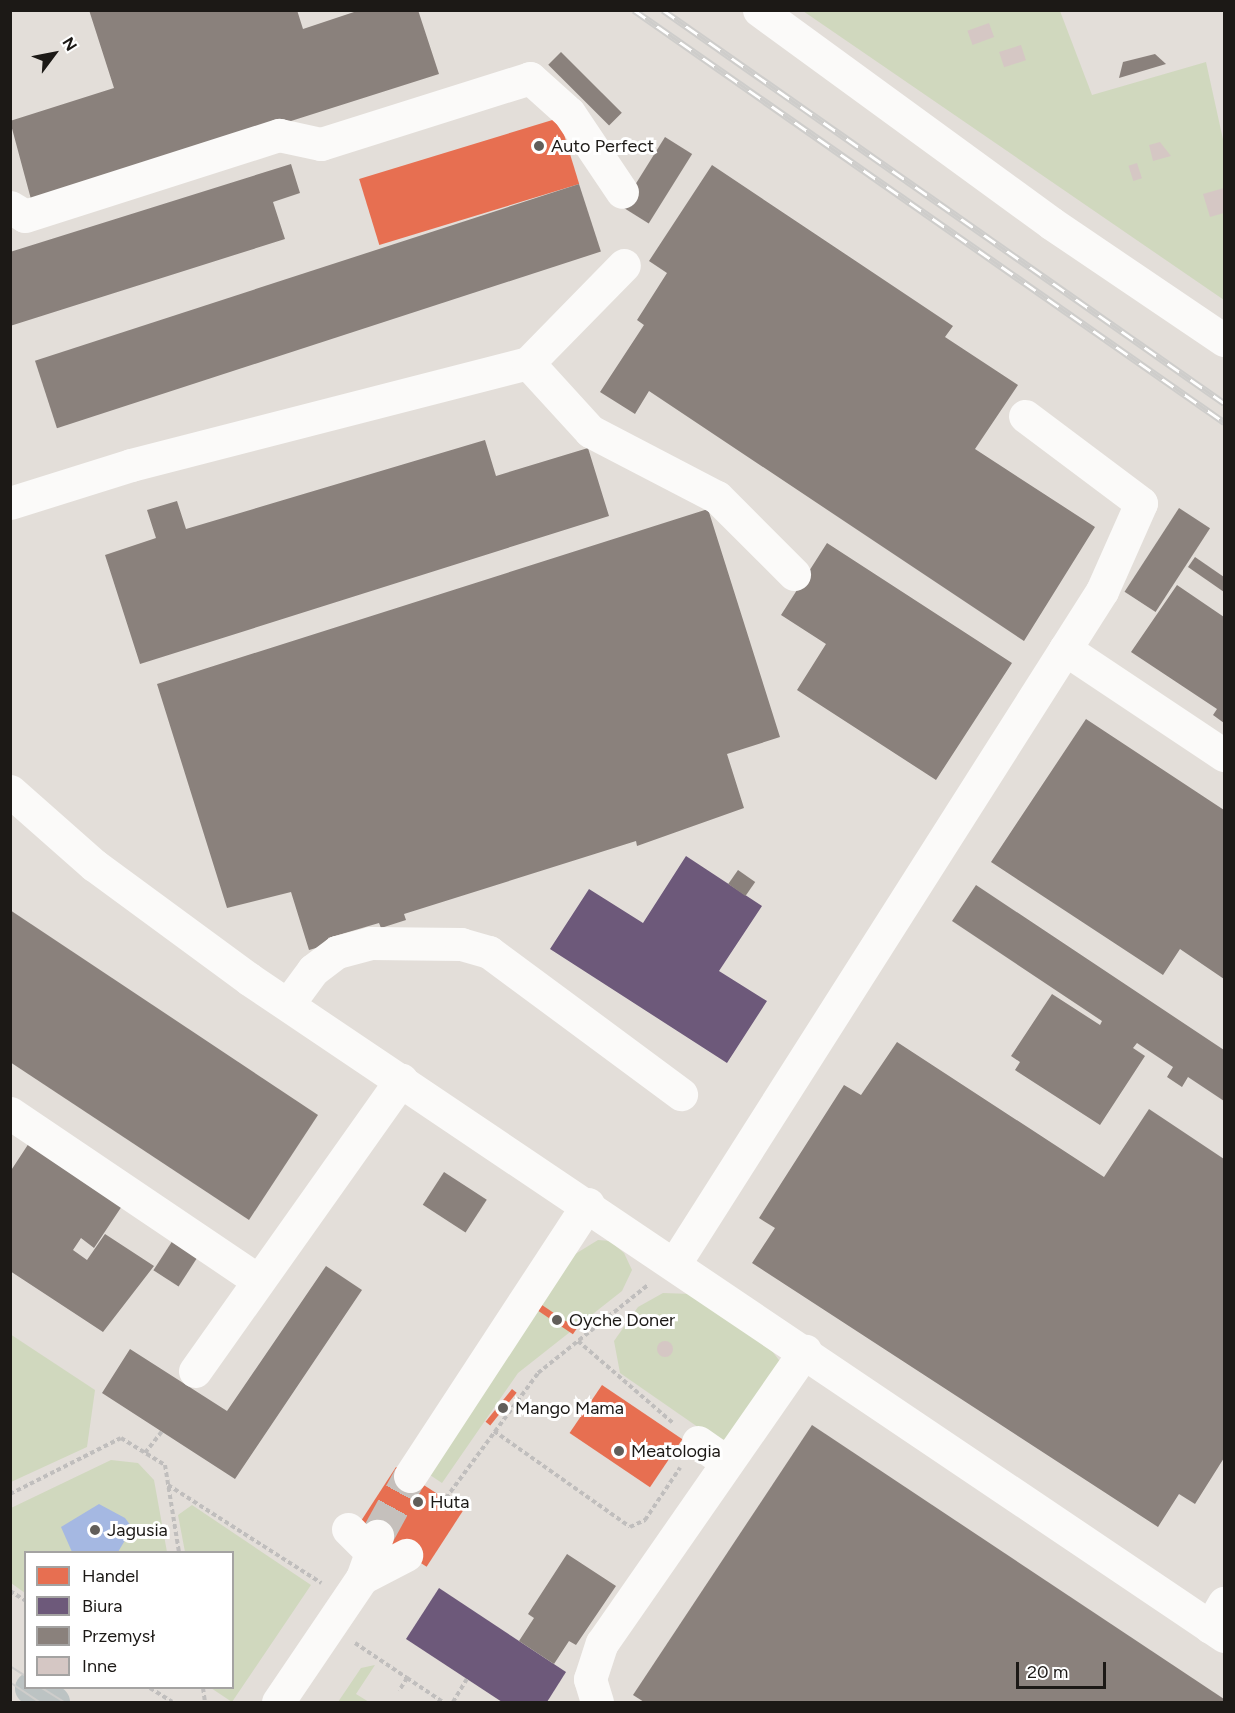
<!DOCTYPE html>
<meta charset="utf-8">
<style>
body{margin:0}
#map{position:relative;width:1235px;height:1713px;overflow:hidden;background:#e3ded9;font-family:Figtree,sans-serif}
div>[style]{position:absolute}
.green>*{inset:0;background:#d0d8be}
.water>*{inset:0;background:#a5b8e2}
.shops>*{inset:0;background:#e76f51;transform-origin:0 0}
.offices>*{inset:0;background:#6d597a}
.industry>*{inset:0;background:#8a817c;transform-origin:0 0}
.building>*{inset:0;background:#d5c7c4;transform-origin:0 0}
.round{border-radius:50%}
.minor-tunnel>*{height:33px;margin-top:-16.5px;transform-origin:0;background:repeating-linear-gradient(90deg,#c5c0bc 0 33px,transparent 0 49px)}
.path>*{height:4px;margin-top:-2px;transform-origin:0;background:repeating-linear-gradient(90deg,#c0bebd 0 4.5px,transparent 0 7.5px)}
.minor>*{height:33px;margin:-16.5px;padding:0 16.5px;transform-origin:16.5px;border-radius:16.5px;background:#fbfaf9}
.major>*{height:33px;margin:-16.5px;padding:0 16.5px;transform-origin:16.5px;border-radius:16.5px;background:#bcc3c3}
.tram>*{height:1.5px;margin:-0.75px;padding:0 0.75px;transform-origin:0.75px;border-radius:0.75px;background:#cecdcb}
.rail>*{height:7px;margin-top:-3.5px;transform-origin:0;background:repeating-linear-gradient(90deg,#fff 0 14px,#cecdcb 0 28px);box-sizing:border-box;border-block:2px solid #cecdcb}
.dots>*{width:16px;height:16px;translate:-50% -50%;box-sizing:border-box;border:3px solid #fff;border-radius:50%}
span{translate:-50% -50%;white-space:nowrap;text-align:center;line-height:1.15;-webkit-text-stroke:6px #fff;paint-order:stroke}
.poi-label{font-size:18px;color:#1c1916}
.left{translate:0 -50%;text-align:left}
.frame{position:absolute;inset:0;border:12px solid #1c1916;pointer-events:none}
.legend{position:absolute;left:24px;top:1551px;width:210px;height:138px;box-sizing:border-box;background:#fff;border:2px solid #a4a3a2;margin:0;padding:8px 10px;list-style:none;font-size:18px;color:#1c1916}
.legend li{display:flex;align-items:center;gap:12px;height:30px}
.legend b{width:30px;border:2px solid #a4a3a2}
.north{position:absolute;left:24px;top:24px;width:60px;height:60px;-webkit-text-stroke:4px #fff;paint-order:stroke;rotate:58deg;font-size:16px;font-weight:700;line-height:24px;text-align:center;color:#1c1916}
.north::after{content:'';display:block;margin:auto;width:21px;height:27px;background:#1c1916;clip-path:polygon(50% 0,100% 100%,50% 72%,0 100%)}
.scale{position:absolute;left:1016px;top:1662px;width:90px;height:27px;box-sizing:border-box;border:3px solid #1c1916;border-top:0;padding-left:8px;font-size:18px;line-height:21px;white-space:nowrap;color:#1c1916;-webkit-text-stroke:4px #fff;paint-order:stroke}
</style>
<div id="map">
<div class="green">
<i style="clip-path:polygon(803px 11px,1060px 11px,1092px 95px,1206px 62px,1224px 144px,1224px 300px)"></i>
<i style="clip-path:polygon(598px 1240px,610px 1241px,624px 1253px,632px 1270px,622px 1291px,518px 1373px,442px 1483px,427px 1473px,572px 1256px)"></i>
<i style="clip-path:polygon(663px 1293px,692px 1294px,772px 1351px,782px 1364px,738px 1436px,718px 1441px,620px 1373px,614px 1341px,638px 1307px)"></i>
<i style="clip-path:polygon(10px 1334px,95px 1390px,87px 1447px,11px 1482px)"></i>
<i style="clip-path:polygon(111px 1460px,138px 1463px,154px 1480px,167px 1552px,26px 1552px,25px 1593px,11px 1583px,11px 1508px)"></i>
<i style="clip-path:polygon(192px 1505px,311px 1585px,232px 1702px,211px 1688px,232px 1688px,232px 1552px,185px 1552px,178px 1515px)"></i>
<i style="clip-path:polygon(375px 1665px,356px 1694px,369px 1702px,338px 1702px,361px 1668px)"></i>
</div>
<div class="water">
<i style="clip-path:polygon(99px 1504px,125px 1518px,131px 1526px,127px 1537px,118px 1552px,72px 1552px,61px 1527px)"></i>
</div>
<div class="shops">
<i style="left:559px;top:118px;width:69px;height:209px;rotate:73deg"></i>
<i style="left:542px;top:1305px;width:42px;height:7px;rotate:34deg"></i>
<i style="left:602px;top:1385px;width:97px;height:58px;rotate:34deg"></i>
<i style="left:512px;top:1389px;width:6px;height:42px;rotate:39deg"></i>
<i style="left:396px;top:1467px;width:80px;height:67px;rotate:33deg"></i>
</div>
<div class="offices">
<i style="clip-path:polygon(686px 856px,762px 906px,719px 971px,767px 1001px,727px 1063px,550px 949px,589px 889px,643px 923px)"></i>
<i style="clip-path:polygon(439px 1588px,566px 1672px,547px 1702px,502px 1702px,406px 1639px)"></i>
</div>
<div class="industry">
<i style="clip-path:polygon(89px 10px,297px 10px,303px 29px,360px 10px,418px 10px,439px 74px,32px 203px,10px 121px,114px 88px)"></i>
<i style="left:561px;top:52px;width:86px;height:18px;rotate:45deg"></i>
<i style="clip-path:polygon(1155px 54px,1166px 64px,1119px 78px,1123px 62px)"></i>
<i style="left:665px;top:137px;width:32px;height:82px;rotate:32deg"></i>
<i style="clip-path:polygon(291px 164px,300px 193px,273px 202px,285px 239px,10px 326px,10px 252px)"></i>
<i style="clip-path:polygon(712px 165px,953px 326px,945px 337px,1018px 385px,975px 449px,1095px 527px,1024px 641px,649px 391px,635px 414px,600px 392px,644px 325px,637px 320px,667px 273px,649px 261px)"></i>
<i style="left:579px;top:184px;width:71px;height:572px;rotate:72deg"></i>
<i style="clip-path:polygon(485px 440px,496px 476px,588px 448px,609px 516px,140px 664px,105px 555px,156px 538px,147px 510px,177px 501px,186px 529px)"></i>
<i style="left:1179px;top:508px;width:37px;height:100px;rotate:33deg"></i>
<i style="clip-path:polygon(708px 509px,780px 737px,727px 754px,744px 808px,637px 846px,636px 841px,404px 914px,406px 920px,381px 928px,379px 923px,328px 938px,330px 944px,309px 950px,291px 892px,227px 908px,157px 684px)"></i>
<i style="clip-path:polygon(827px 543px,1012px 663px,936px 780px,797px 690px,826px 644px,781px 615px)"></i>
<i style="clip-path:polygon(1195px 557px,1224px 577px,1224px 592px,1188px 567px)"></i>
<i style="clip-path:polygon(1177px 585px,1224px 617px,1224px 723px,1213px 715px,1217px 709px,1131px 652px)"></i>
<i style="clip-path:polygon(1086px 719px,1224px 810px,1224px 979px,1180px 949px,1163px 975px,991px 862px)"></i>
<i style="left:738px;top:870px;width:21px;height:17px;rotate:35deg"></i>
<i style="clip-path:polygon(976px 885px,1224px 1050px,1224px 1101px,1188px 1077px,1182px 1087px,1167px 1077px,1173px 1067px,1137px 1043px,1133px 1048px,1145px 1056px,1100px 1125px,1015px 1070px,1020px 1062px,1011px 1056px,1052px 994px,1100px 1025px,1102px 1021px,952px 921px)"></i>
<i style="clip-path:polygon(10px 910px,318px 1115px,249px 1220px,10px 1062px)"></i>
<i style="clip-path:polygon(897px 1042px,1104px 1177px,1149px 1109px,1224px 1159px,1224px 1458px,1195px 1504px,1179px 1494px,1158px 1527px,752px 1263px,775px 1228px,759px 1218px,844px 1085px,861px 1095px)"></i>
<i style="clip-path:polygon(29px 1143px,122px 1206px,94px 1248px,81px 1238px,73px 1250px,87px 1260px,105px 1234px,154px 1266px,103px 1332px,10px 1271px,10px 1172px)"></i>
<i style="left:444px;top:1172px;width:51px;height:39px;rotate:33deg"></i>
<i style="left:173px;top:1240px;width:30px;height:36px;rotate:33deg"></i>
<i style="clip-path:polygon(326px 1266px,362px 1290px,235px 1479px,102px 1393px,130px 1349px,227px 1411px)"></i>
<i style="clip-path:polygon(812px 1425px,1224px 1699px,1224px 1702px,644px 1702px,633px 1695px)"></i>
<i style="clip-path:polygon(567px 1554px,616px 1586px,576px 1645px,569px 1641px,554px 1664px,519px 1641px,534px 1618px,528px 1614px)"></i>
</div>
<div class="building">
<i style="left:989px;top:23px;width:15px;height:23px;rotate:70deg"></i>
<i style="left:1021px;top:45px;width:16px;height:23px;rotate:72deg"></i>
<i style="clip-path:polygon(1160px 142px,1171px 156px,1153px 161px,1149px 145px)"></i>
<i style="left:1137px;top:163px;width:16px;height:9px;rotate:72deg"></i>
<i style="clip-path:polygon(1224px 188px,1224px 213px,1210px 217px,1203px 194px)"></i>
<i class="round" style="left:657px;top:1341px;width:16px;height:16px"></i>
</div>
<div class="minor-tunnel">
<i style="left:377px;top:1536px;width:68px;rotate:-61.2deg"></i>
</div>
<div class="path">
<i style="left:578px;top:1341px;width:127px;rotate:40.8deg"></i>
<i style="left:494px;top:1431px;width:166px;rotate:35.2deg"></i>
<i style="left:630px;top:1527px;width:17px;rotate:-25deg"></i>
<i style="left:645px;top:1520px;width:63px;rotate:-56.1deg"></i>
<i style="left:145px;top:1453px;width:28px;rotate:-52deg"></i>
<i style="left:168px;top:1485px;width:182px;rotate:32.6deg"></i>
<i style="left:10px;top:1494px;width:124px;rotate:-26.8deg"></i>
<i style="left:121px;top:1438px;width:52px;rotate:31.5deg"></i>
<i style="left:165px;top:1465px;width:88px;rotate:80.9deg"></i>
<i style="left:446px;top:1498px;width:155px;rotate:-53.6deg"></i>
<i style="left:538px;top:1373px;width:141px;rotate:-38.7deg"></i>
<i style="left:10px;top:1591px;width:19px;rotate:32deg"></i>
<i style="left:355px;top:1643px;width:63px;rotate:33.9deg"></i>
<i style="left:407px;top:1678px;width:15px;rotate:122deg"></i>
<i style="left:407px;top:1678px;width:43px;rotate:33.7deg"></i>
<i style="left:150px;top:1688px;width:26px;rotate:32deg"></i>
<i style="left:203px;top:1688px;width:14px;rotate:82deg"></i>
<i style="left:453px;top:1702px;width:27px;rotate:-59deg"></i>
</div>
<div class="minor">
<i style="left:759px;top:10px;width:361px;rotate:36.1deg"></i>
<i style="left:1051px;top:223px;width:209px;rotate:34.1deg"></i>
<i style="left:10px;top:207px;width:17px;rotate:31deg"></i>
<i style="left:25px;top:216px;width:267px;rotate:-17.7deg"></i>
<i style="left:279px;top:135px;width:43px;rotate:12.1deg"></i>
<i style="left:321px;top:144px;width:219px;rotate:-17.5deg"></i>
<i style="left:530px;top:78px;width:52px;rotate:41.9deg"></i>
<i style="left:569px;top:113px;width:95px;rotate:56.1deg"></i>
<i style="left:528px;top:363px;width:92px;rotate:47.6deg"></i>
<i style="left:590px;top:431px;width:143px;rotate:27.5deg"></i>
<i style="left:717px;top:497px;width:109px;rotate:45deg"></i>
<i style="left:10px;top:503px;width:127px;rotate:-17.4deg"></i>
<i style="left:131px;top:465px;width:410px;rotate:-14.4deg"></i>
<i style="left:528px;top:363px;width:137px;rotate:-45.6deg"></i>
<i style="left:1065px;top:649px;width:191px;rotate:33.7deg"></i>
<i style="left:10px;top:791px;width:112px;rotate:41.4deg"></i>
<i style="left:94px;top:865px;width:192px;rotate:36.3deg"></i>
<i style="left:249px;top:979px;width:1176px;rotate:33.97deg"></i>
<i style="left:288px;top:1004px;width:42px;rotate:-53.7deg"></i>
<i style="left:313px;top:970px;width:30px;rotate:-37deg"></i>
<i style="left:337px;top:952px;width:34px;rotate:-15deg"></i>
<i style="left:370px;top:943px;width:91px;rotate:0.6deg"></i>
<i style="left:461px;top:944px;width:29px;rotate:16deg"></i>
<i style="left:489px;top:952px;width:239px;rotate:36.5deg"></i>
<i style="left:10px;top:1113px;width:299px;rotate:34deg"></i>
<i style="left:675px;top:1263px;width:796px;rotate:-57.57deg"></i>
<i style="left:1102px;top:591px;width:96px;rotate:-66.1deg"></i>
<i style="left:1141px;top:503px;width:145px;rotate:-143.1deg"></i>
<i style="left:195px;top:1371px;width:357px;rotate:-54.7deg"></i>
<i style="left:698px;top:1442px;width:35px;rotate:35deg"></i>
<i style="left:410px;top:1476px;width:325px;rotate:-56.8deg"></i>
<i style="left:348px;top:1529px;width:33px;rotate:45deg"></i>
<i style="left:362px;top:1578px;width:45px;rotate:-70.3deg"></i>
<i style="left:1210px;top:1627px;width:28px;rotate:-60deg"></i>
<i style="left:278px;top:1702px;width:150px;rotate:-55.9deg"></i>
<i style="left:362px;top:1578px;width:50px;rotate:-27.6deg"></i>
<i style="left:597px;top:1702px;width:24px;rotate:-107deg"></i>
<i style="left:590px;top:1679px;width:38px;rotate:-72deg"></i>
<i style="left:602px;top:1643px;width:356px;rotate:-55.2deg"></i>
</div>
<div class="major">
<i style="left:31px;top:1688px;width:26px;rotate:32deg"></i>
</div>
<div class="tram">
<i style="left:10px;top:1666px;width:19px;rotate:32deg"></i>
<i style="left:10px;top:1682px;width:36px;rotate:34deg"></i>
<i style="left:42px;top:1688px;width:26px;rotate:32deg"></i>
</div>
<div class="rail">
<i style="left:634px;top:10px;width:720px;rotate:34.93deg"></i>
<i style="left:663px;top:10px;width:685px;rotate:35.01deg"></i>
</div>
<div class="dots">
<i style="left:539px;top:146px;background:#625e5a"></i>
<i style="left:557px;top:1320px;background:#625e5a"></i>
<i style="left:503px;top:1408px;background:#625e5a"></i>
<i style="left:619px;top:1451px;background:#625e5a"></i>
<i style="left:418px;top:1502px;background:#625e5a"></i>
<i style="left:95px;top:1530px;background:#625e5a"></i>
</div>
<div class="poi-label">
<span class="left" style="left:551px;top:146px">Auto Perfect</span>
<span class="left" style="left:569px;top:1320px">Oyche Doner</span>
<span class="left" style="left:515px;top:1408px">Mango Mama</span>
<span class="left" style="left:631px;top:1451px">Meatologia</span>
<span class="left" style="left:430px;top:1502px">Huta</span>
<span class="left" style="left:107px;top:1530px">Jagusia</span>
</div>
<div class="frame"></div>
<ul class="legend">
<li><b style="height:16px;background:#e76f51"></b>Handel</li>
<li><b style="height:16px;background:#6d597a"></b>Biura</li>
<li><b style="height:16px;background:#8a817c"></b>Przemysł</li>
<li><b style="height:16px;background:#d5c7c4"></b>Inne</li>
</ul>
<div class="north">N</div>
<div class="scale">20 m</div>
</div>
